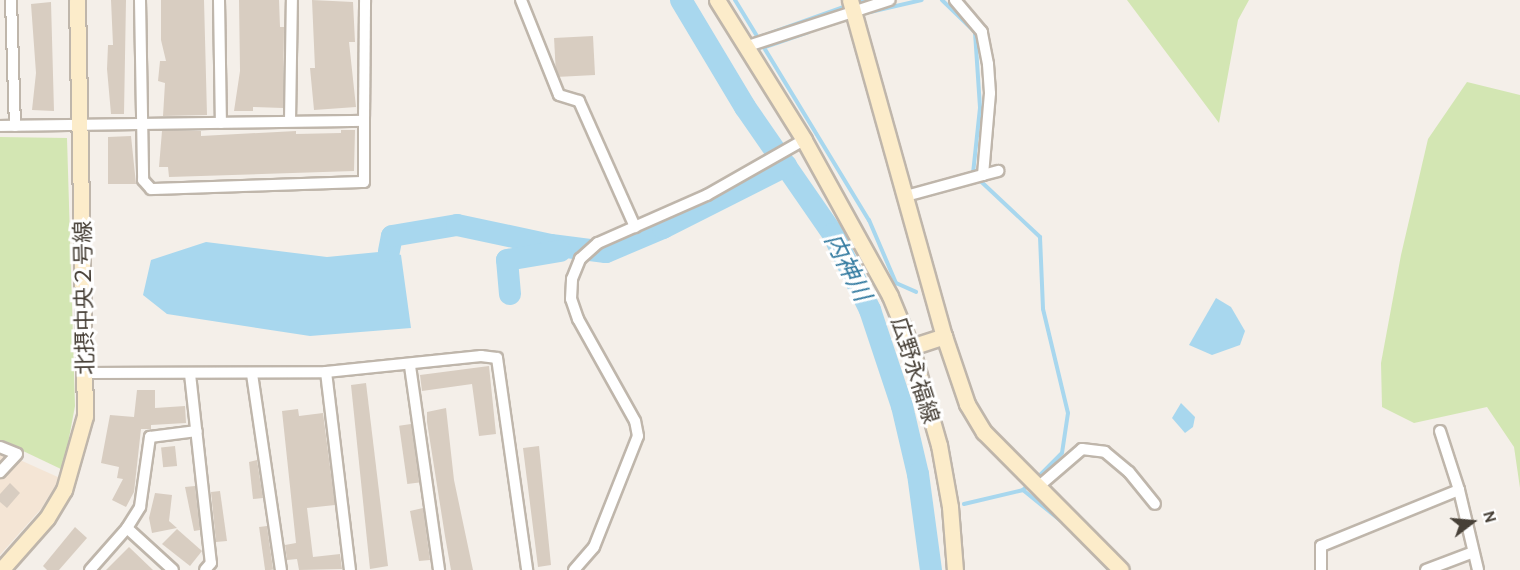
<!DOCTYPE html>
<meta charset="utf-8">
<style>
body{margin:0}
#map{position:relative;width:1520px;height:570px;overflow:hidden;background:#f4efe9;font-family:Cabin,"Noto Sans JP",sans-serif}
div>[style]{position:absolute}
.commercial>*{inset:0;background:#f4e5d5}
.green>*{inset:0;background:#d3e6b3}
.water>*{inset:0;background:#a8d7ee}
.stream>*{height:4px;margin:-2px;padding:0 2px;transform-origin:2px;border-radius:2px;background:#a8d7ee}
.river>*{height:22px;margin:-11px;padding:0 11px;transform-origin:11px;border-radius:11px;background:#a8d7ee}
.building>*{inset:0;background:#d8cdc1;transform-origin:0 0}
.roads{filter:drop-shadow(2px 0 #bfb6ab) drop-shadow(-2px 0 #bfb6ab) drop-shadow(0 2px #bfb6ab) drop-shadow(0 -2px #bfb6ab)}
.street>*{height:10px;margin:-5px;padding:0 5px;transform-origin:5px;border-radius:5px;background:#fff}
.secondary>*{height:15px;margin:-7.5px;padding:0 7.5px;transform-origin:7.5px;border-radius:7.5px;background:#fcecca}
span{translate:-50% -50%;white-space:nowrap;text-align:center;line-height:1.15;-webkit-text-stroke:6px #fff;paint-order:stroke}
.street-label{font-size:22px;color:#474037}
.water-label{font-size:24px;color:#30799f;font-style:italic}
.north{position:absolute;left:1442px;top:492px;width:60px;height:60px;-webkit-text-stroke:4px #fff;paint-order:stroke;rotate:74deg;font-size:16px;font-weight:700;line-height:24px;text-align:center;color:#474037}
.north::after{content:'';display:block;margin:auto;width:21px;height:27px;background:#474037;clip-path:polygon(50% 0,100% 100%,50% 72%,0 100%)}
</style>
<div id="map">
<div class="commercial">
<i style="clip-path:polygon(0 451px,60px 478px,41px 509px,0 555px)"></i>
</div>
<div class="green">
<i style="clip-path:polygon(1127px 0,1249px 0,1238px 20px,1219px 123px)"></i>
<i style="clip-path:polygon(1467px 82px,1520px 95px,1520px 488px,1514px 447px,1487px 407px,1414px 423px,1382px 407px,1381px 363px,1401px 255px,1428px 139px)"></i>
<i style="clip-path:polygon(0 137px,67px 138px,75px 406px,63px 470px,0 440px)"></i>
</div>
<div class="water">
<i style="clip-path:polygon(206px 242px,327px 257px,389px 251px,401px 255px,411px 328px,310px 336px,167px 314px,143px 295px,151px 260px)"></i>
<i style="clip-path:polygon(1216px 298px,1231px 307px,1245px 331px,1240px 345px,1212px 355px,1189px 345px)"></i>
<i style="clip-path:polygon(1181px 403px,1195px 417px,1193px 427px,1185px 433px,1172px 418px)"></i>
</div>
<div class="stream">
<i style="left:735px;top:0;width:258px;rotate:58.7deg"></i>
<i style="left:869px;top:220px;width:69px;rotate:66.8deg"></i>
<i style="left:896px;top:283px;width:22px;rotate:24deg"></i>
<i style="left:942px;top:0;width:46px;rotate:44.1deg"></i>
<i style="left:975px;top:32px;width:76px;rotate:86.2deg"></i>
<i style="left:980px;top:108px;width:66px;rotate:96.1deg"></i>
<i style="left:973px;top:174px;width:92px;rotate:43.2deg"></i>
<i style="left:1040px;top:237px;width:72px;rotate:87.6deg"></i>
<i style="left:1043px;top:309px;width:107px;rotate:76.5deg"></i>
<i style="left:1068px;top:413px;width:40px;rotate:98.5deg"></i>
<i style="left:1062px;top:453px;width:37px;rotate:135deg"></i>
<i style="left:856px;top:3px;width:10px;rotate:-17deg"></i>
<i style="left:870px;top:12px;width:53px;rotate:-13deg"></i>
<i style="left:762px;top:36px;width:92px;rotate:-19.6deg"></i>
<i style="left:765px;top:47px;width:46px;rotate:-18.8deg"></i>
<i style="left:1023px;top:490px;width:62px;rotate:39.1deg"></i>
<i style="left:964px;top:504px;width:61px;rotate:-13.3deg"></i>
<i style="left:1023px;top:490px;width:10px;rotate:-45deg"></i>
<i style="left:1087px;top:546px;width:33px;rotate:47deg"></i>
</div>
<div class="river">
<i style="left:681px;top:0;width:125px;rotate:59.1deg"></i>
<i style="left:745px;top:107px;width:155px;rotate:55.3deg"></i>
<i style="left:833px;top:234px;width:85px;rotate:64deg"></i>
<i style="left:870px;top:310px;width:101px;rotate:71.6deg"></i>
<i style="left:902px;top:406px;width:70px;rotate:76.8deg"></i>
<i style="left:918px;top:474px;width:97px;rotate:82.3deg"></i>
<i style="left:389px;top:251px;width:15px;rotate:-79deg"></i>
<i style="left:392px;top:236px;width:66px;rotate:-9.6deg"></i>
<i style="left:457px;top:225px;width:96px;rotate:12deg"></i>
<i style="left:551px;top:245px;width:55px;rotate:7.3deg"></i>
<i style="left:606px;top:252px;width:62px;rotate:-22.8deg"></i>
<i style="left:663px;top:228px;width:138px;rotate:-26.8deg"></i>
<i style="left:510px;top:294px;width:34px;rotate:-95deg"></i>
<i style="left:507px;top:260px;width:54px;rotate:-9.6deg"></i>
</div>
<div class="building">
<i style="clip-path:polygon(111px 0,126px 0,124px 114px,111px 114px,107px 69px,108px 45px,113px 45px)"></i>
<i style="clip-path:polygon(161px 0,204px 0,207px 115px,163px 116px,165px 83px,158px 81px,160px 61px,166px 61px,161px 40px)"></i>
<i style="clip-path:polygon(239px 0,279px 0,280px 27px,284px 27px,283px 108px,253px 107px,253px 111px,234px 111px,240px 71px)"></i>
<i style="clip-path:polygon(312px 0,353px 2px,355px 42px,349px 42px,356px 107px,314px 110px,310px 68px,315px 68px)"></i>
<i style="clip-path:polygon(51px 2px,54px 111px,32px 110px,36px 73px,31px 4px)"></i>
<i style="left:593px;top:36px;width:39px;height:39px;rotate:87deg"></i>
<i style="clip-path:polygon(341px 130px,355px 130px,354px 171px,169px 177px,168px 167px,159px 167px,162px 131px,201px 131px,201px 136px,296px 131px,296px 134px,341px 133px)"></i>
<i style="clip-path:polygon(131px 136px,136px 184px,108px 184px,108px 137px)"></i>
<i style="clip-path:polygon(489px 366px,496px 434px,479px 436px,472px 384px,422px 391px,420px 375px)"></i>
<i style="clip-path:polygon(366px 383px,388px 566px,370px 569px,351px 385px)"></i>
<i style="clip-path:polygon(137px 390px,155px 390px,155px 408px,185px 406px,186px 423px,151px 425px,151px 429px,141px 429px,134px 492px,126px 507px,112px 500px,123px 479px,117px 478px,119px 467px,101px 463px,110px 415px,134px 417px)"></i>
<i style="clip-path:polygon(446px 408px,454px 480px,473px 570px,451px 570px,445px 536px,427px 422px,427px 412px)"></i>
<i style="clip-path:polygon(298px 409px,299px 416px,323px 413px,335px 505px,307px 508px,313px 557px,340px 554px,342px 569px,299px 570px,297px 559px,287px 560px,285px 545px,296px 543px,282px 411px)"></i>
<i style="left:411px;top:424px;width:59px;height:12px;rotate:82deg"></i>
<i style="left:175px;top:446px;width:20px;height:14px;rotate:84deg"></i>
<i style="clip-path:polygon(539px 446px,551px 565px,538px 567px,523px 448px)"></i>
<i style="clip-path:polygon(257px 460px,263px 498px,253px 499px,249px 462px)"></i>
<i style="clip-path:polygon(10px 483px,20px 493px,7px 508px,0 502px,0 494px)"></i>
<i style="clip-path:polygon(195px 486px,200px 530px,194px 531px,185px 487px)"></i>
<i style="clip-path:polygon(220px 491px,227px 541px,216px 542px,211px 492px)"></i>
<i style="clip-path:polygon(155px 493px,172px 495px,169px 521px,177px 528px,152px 533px,149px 518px)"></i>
<i style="clip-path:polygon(423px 508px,430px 560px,419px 561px,410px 511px)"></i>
<i style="left:267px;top:526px;width:44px;height:8px;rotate:82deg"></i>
<i style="clip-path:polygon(75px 527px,87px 538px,59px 570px,47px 570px,43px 566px)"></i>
<i style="clip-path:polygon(177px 529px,202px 551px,190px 566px,162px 544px)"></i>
<i style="clip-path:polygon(129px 547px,153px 570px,106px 570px)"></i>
</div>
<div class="roads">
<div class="street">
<i style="left:11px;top:0;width:126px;rotate:88.2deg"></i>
<i style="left:140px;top:0;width:180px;rotate:89deg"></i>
<i style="left:143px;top:180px;width:12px;rotate:48deg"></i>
<i style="left:151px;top:189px;width:213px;rotate:-1.9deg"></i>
<i style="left:364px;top:182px;width:61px;rotate:-90deg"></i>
<i style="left:219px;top:0;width:123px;rotate:89.1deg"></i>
<i style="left:521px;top:0;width:102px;rotate:68.2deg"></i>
<i style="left:559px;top:95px;width:21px;rotate:17deg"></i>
<i style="left:579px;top:101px;width:138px;rotate:66deg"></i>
<i style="left:745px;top:47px;width:152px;rotate:-18deg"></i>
<i style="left:290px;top:121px;width:121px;rotate:-89.1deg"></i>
<i style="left:0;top:126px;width:364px;rotate:-0.8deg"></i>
<i style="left:364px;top:121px;width:121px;rotate:-89.5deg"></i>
<i style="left:983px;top:175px;width:16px;rotate:-15deg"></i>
<i style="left:906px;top:196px;width:80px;rotate:-15.3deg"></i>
<i style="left:983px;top:175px;width:82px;rotate:-85.1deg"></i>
<i style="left:990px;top:93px;width:29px;rotate:-94deg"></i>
<i style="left:988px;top:64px;width:33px;rotate:-101deg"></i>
<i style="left:982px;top:32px;width:42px;rotate:-130.2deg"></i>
<i style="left:410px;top:366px;width:206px;rotate:81.9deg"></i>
<i style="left:326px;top:372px;width:199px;rotate:83.1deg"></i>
<i style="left:86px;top:373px;width:240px;rotate:-0.2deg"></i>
<i style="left:326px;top:372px;width:156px;rotate:-5.9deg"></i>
<i style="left:481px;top:356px;width:16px;rotate:7deg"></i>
<i style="left:497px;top:358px;width:214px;rotate:81.9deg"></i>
<i style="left:190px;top:374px;width:190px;rotate:83.7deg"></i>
<i style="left:211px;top:563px;width:9px;rotate:131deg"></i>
<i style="left:252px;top:374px;width:198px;rotate:81.6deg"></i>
<i style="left:1440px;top:431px;width:62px;rotate:72.1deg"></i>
<i style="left:1459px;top:490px;width:82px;rotate:76.6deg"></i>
<i style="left:0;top:447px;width:18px;rotate:22deg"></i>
<i style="left:17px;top:454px;width:25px;rotate:133deg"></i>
<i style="left:1038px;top:487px;width:58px;rotate:-40.8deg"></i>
<i style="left:1082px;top:449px;width:23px;rotate:7deg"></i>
<i style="left:1105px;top:452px;width:31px;rotate:40deg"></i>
<i style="left:1129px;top:472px;width:41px;rotate:50.9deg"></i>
<i style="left:127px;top:528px;width:62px;rotate:42.4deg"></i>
<i style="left:90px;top:570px;width:56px;rotate:-48.6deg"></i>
<i style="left:127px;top:528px;width:25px;rotate:-58deg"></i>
<i style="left:140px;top:507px;width:71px;rotate:-81.9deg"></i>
<i style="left:150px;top:437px;width:47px;rotate:-7.3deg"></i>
<i style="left:574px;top:570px;width:30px;rotate:-49deg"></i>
<i style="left:594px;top:547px;width:119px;rotate:-68.4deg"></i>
<i style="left:638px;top:436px;width:15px;rotate:-101deg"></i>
<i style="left:635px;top:421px;width:117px;rotate:-119.2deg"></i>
<i style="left:578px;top:319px;width:21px;rotate:-109deg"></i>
<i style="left:571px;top:299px;width:20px;rotate:-87deg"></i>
<i style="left:572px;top:279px;width:22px;rotate:-68deg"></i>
<i style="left:580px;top:259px;width:24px;rotate:-42deg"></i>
<i style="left:598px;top:243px;width:119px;rotate:-23.8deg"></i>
<i style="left:707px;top:195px;width:112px;rotate:-29.6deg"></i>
<i style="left:1321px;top:570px;width:24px;rotate:-90deg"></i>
<i style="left:1321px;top:546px;width:149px;rotate:-22.1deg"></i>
<i style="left:1426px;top:570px;width:48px;rotate:-20.7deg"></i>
</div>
<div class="secondary">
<i style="left:717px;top:0;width:165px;rotate:58.1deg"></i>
<i style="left:804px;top:140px;width:178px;rotate:61.1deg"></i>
<i style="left:890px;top:296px;width:55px;rotate:67.6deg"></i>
<i style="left:911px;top:347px;width:102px;rotate:74.1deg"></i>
<i style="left:939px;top:445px;width:63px;rotate:79.9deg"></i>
<i style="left:950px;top:507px;width:63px;rotate:85.5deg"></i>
<i style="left:850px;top:0;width:349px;rotate:74.4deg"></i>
<i style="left:944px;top:336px;width:72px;rotate:71.3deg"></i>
<i style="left:967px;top:404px;width:33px;rotate:59deg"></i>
<i style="left:984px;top:432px;width:194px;rotate:45.2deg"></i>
<i style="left:911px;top:347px;width:35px;rotate:-18deg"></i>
<i style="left:1px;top:570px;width:69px;rotate:-48.5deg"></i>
<i style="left:47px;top:518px;width:33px;rotate:-59deg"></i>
<i style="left:64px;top:490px;width:77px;rotate:-74.2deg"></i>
<i style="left:85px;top:416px;width:416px;rotate:-91.1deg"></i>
</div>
</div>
<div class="street-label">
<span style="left:84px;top:298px;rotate:-91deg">北摂中央２号線</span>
<span style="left:915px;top:370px;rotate:72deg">広野永福線</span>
</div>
<div class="water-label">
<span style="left:848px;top:267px;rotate:63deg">内神川</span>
</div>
<div class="north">N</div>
</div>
